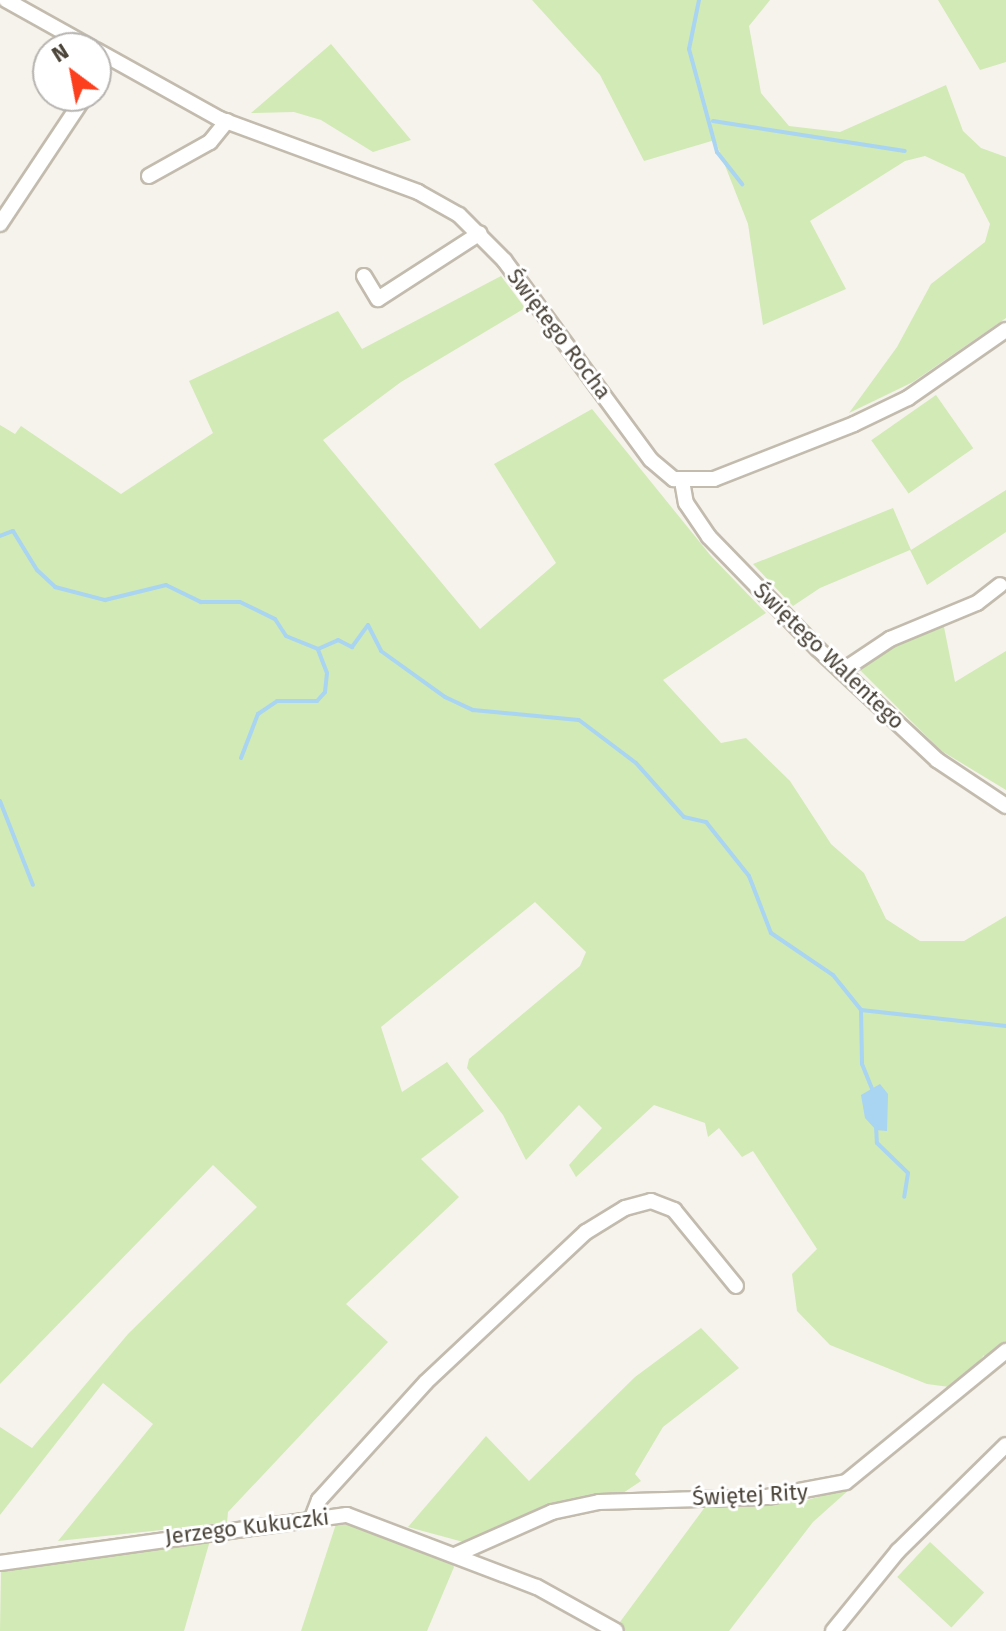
<!DOCTYPE html>
<meta charset="utf-8">
<style>
body{margin:0}
#map{position:relative;width:1006px;height:1631px;overflow:hidden;background:#f6f3ec;font-family:"Fira Sans",sans-serif}
div>[style]{position:absolute}
.green>*{inset:0;background:#d2eab5;transform-origin:0 0}
.water>*{inset:0;background:#a9d4f2}
.stream>*{height:4px;margin:-2px;padding:0 2px;transform-origin:2px;border-radius:2px;background:#a9d4f2}
.roads{filter:drop-shadow(2px 0 #c2bbae) drop-shadow(-2px 0 #c2bbae) drop-shadow(0 2px #c2bbae) drop-shadow(0 -2px #c2bbae)}
.minor>*{height:14px;margin:-7px;padding:0 7px;transform-origin:7px;border-radius:7px;background:#fff}
span{translate:-50% -50%;white-space:nowrap;text-align:center;line-height:1.15;-webkit-text-stroke:6px #fff;paint-order:stroke}
.street-label{font-size:22px;color:#4b4439}
.north{position:absolute;left:32px;top:32px;width:80px;height:80px;box-sizing:border-box;background:#fff;border:2px solid #b7b4b0;border-radius:50%;rotate:328deg;font-size:22px;font-weight:700;line-height:32px;text-align:center;color:#4b4439}
.north::after{content:'';display:block;margin:auto;width:28px;height:36px;background:#fc3f1d;clip-path:polygon(50% 0,100% 100%,50% 72%,0 100%)}
</style>
<div id="map">
<div class="green">
<i style="clip-path:polygon(532px 0,770px 0,749px 26px,761px 93px,789px 126px,840px 132px,946px 85px,963px 131px,981px 148px,1006px 157px,1006px 318px,913px 382px,849px 413px,897px 347px,931px 284px,985px 242px,990px 224px,964px 174px,925px 156px,905px 161px,810px 221px,846px 289px,763px 325px,748px 224px,715px 140px,644px 161px,600px 75px)"></i>
<i style="clip-path:polygon(938px 0,1006px 0,1006px 62px,980px 70px)"></i>
<i style="clip-path:polygon(331px 44px,411px 140px,373px 152px,321px 120px,294px 112px,251px 113px)"></i>
<i style="clip-path:polygon(501px 276px,525px 308px,401px 382px,323px 440px,480px 629px,556px 563px,494px 464px,592px 409px,711px 556px,766px 613px,663px 680px,721px 743px,746px 738px,790px 781px,831px 844px,864px 873px,886px 919px,920px 941px,964px 941px,1006px 916px,1006px 1346px,986px 1365px,984px 1355px,957px 1388px,927px 1384px,830px 1345px,797px 1311px,792px 1274px,817px 1249px,753px 1151px,742px 1157px,719px 1128px,708px 1137px,705px 1123px,654px 1105px,576px 1177px,569px 1165px,602px 1128px,579px 1105px,526px 1160px,503px 1115px,467px 1068px,469px 1059px,580px 966px,586px 952px,535px 902px,381px 1027px,402px 1092px,447px 1062px,484px 1111px,421px 1159px,459px 1197px,346px 1304px,388px 1342px,228px 1512px,227px 1523px,58px 1541px,153px 1424px,103px 1383px,0 1515px,0 1427px,32px 1448px,128px 1334px,257px 1207px,213px 1165px,0 1384px,0 425px,15px 434px,21px 426px,121px 494px,213px 433px,189px 381px,338px 311px,362px 349px)"></i>
<i style="left:936px;top:395px;width:65px;height:79px;rotate:55deg"></i>
<i style="clip-path:polygon(1006px 490px,1006px 532px,927px 585px,910px 550px,820px 588px,793px 606px,753px 564px,893px 508px,911px 550px)"></i>
<i style="clip-path:polygon(943px 622px,955px 682px,1006px 651px,1006px 790px,940px 750px,849px 659px)"></i>
<i style="clip-path:polygon(701px 1328px,739px 1368px,663px 1427px,635px 1474px,641px 1481px,620px 1495px,523px 1516px,467px 1543px,408px 1527px,486px 1436px,529px 1481px,635px 1377px)"></i>
<i style="clip-path:polygon(851px 1488px,813px 1522px,729px 1631px,625px 1631px,617px 1626px,708px 1503px,807px 1500px)"></i>
<i style="clip-path:polygon(336px 1524px,358px 1526px,450px 1560px,454px 1567px,427px 1631px,301px 1631px)"></i>
<i style="clip-path:polygon(211px 1537px,184px 1631px,0 1631px,1px 1570px)"></i>
<i style="left:930px;top:1542px;width:74px;height:48px;rotate:43deg"></i>
</div>
<div class="water">
<i style="clip-path:polygon(880px 1084px,888px 1094px,887px 1131px,876px 1130px,865px 1118px,861px 1095px)"></i>
</div>
<div class="stream">
<i style="left:699px;top:0;width:50px;rotate:101.5deg"></i>
<i style="left:689px;top:49px;width:107px;rotate:74.8deg"></i>
<i style="left:717px;top:152px;width:41px;rotate:52deg"></i>
<i style="left:713px;top:121px;width:194px;rotate:8.9deg"></i>
<i style="left:0;top:536px;width:14px;rotate:-21deg"></i>
<i style="left:13px;top:531px;width:46px;rotate:58.4deg"></i>
<i style="left:37px;top:570px;width:25px;rotate:43deg"></i>
<i style="left:55px;top:587px;width:52px;rotate:14.6deg"></i>
<i style="left:105px;top:600px;width:63px;rotate:-13.8deg"></i>
<i style="left:166px;top:585px;width:39px;rotate:26deg"></i>
<i style="left:201px;top:602px;width:39px"></i>
<i style="left:240px;top:602px;width:39px;rotate:26deg"></i>
<i style="left:275px;top:619px;width:20px;rotate:57deg"></i>
<i style="left:286px;top:636px;width:35px;rotate:22deg"></i>
<i style="left:318px;top:649px;width:22px;rotate:-24deg"></i>
<i style="left:338px;top:640px;width:16px;rotate:27deg"></i>
<i style="left:352px;top:647px;width:27px;rotate:-54deg"></i>
<i style="left:368px;top:625px;width:29px;rotate:63deg"></i>
<i style="left:381px;top:651px;width:79px;rotate:35.7deg"></i>
<i style="left:445px;top:697px;width:31px;rotate:25deg"></i>
<i style="left:473px;top:710px;width:106px;rotate:5.4deg"></i>
<i style="left:579px;top:720px;width:71px;rotate:37deg"></i>
<i style="left:636px;top:763px;width:72px;rotate:48.4deg"></i>
<i style="left:684px;top:817px;width:23px;rotate:13deg"></i>
<i style="left:706px;top:822px;width:69px;rotate:51.5deg"></i>
<i style="left:749px;top:876px;width:61px;rotate:68.9deg"></i>
<i style="left:771px;top:933px;width:75px;rotate:34.1deg"></i>
<i style="left:833px;top:975px;width:45px;rotate:51.3deg"></i>
<i style="left:861px;top:1010px;width:54px;rotate:88.9deg"></i>
<i style="left:862px;top:1064px;width:27px;rotate:68deg"></i>
<i style="left:241px;top:758px;width:47px;rotate:-68.9deg"></i>
<i style="left:258px;top:714px;width:23px;rotate:-34deg"></i>
<i style="left:277px;top:701px;width:40px"></i>
<i style="left:317px;top:701px;width:12px;rotate:-48deg"></i>
<i style="left:325px;top:692px;width:19px;rotate:-84deg"></i>
<i style="left:327px;top:673px;width:25px;rotate:-111deg"></i>
<i style="left:0;top:801px;width:90px;rotate:68.6deg"></i>
<i style="left:861px;top:1010px;width:146px;rotate:6.3deg"></i>
<i style="left:876px;top:1126px;width:17px;rotate:87deg"></i>
<i style="left:877px;top:1143px;width:43px;rotate:44.1deg"></i>
<i style="left:908px;top:1173px;width:24px;rotate:99deg"></i>
</div>
<div class="roads">
<div class="minor">
<i style="left:6px;top:0;width:98px;rotate:29.2deg"></i>
<i style="left:96px;top:50px;width:142px;rotate:29.1deg"></i>
<i style="left:220px;top:119px;width:211px;rotate:20.2deg"></i>
<i style="left:418px;top:192px;width:47px;rotate:29.3deg"></i>
<i style="left:459px;top:215px;width:64px;rotate:45deg"></i>
<i style="left:504px;top:260px;width:248px;rotate:53.7deg"></i>
<i style="left:651px;top:460px;width:30px;rotate:40deg"></i>
<i style="left:674px;top:479px;width:40px"></i>
<i style="left:714px;top:479px;width:150px;rotate:-21.4deg"></i>
<i style="left:854px;top:424px;width:60px;rotate:-25.7deg"></i>
<i style="left:908px;top:398px;width:119px;rotate:-34.8deg"></i>
<i style="left:96px;top:75px;width:21px;rotate:-62deg"></i>
<i style="left:149px;top:176px;width:70px;rotate:-29.1deg"></i>
<i style="left:210px;top:142px;width:27px;rotate:-51deg"></i>
<i style="left:0;top:224px;width:154px;rotate:-56.4deg"></i>
<i style="left:364px;top:276px;width:27px;rotate:59deg"></i>
<i style="left:378px;top:299px;width:121px;rotate:-32.9deg"></i>
<i style="left:682px;top:481px;width:22px;rotate:80deg"></i>
<i style="left:686px;top:503px;width:41px;rotate:55.9deg"></i>
<i style="left:709px;top:537px;width:156px;rotate:45.8deg"></i>
<i style="left:818px;top:649px;width:163px;rotate:43deg"></i>
<i style="left:937px;top:760px;width:83px;rotate:33.7deg"></i>
<i style="left:842px;top:671px;width:58px;rotate:-33.7deg"></i>
<i style="left:890px;top:639px;width:94px;rotate:-22.5deg"></i>
<i style="left:977px;top:603px;width:29px;rotate:-38deg"></i>
<i style="left:312px;top:1518px;width:19px;rotate:-69deg"></i>
<i style="left:319px;top:1500px;width:159px;rotate:-47.8deg"></i>
<i style="left:426px;top:1382px;width:219px;rotate:-43.2deg"></i>
<i style="left:586px;top:1232px;width:46px;rotate:-31.6deg"></i>
<i style="left:625px;top:1208px;width:27px;rotate:-15deg"></i>
<i style="left:651px;top:1201px;width:25px;rotate:21deg"></i>
<i style="left:674px;top:1210px;width:98px;rotate:50.8deg"></i>
<i style="left:455px;top:1555px;width:106px;rotate:-23.9deg"></i>
<i style="left:552px;top:1512px;width:48px;rotate:-12deg"></i>
<i style="left:599px;top:1502px;width:168px;rotate:-1.7deg"></i>
<i style="left:767px;top:1497px;width:80px;rotate:-10.8deg"></i>
<i style="left:846px;top:1482px;width:207px;rotate:-39.3deg"></i>
<i style="left:0;top:1563px;width:350px;rotate:-7.9deg"></i>
<i style="left:347px;top:1515px;width:203px;rotate:20.8deg"></i>
<i style="left:537px;top:1587px;width:90px;rotate:29.1deg"></i>
<i style="left:833px;top:1631px;width:103px;rotate:-50.9deg"></i>
<i style="left:898px;top:1551px;width:151px;rotate:-44.5deg"></i>
</div>
</div>
<div class="street-label">
<span style="left:559px;top:334px;rotate:53deg">Świętego Rocha</span>
<span style="left:829px;top:656px;rotate:44deg">Świętego Walentego</span>
<span style="left:750px;top:1495px;rotate:-3deg">Świętej Rity</span>
<span style="left:247px;top:1527px;rotate:-7deg">Jerzego Kukuczki</span>
</div>
<div class="north">N</div>
</div>
